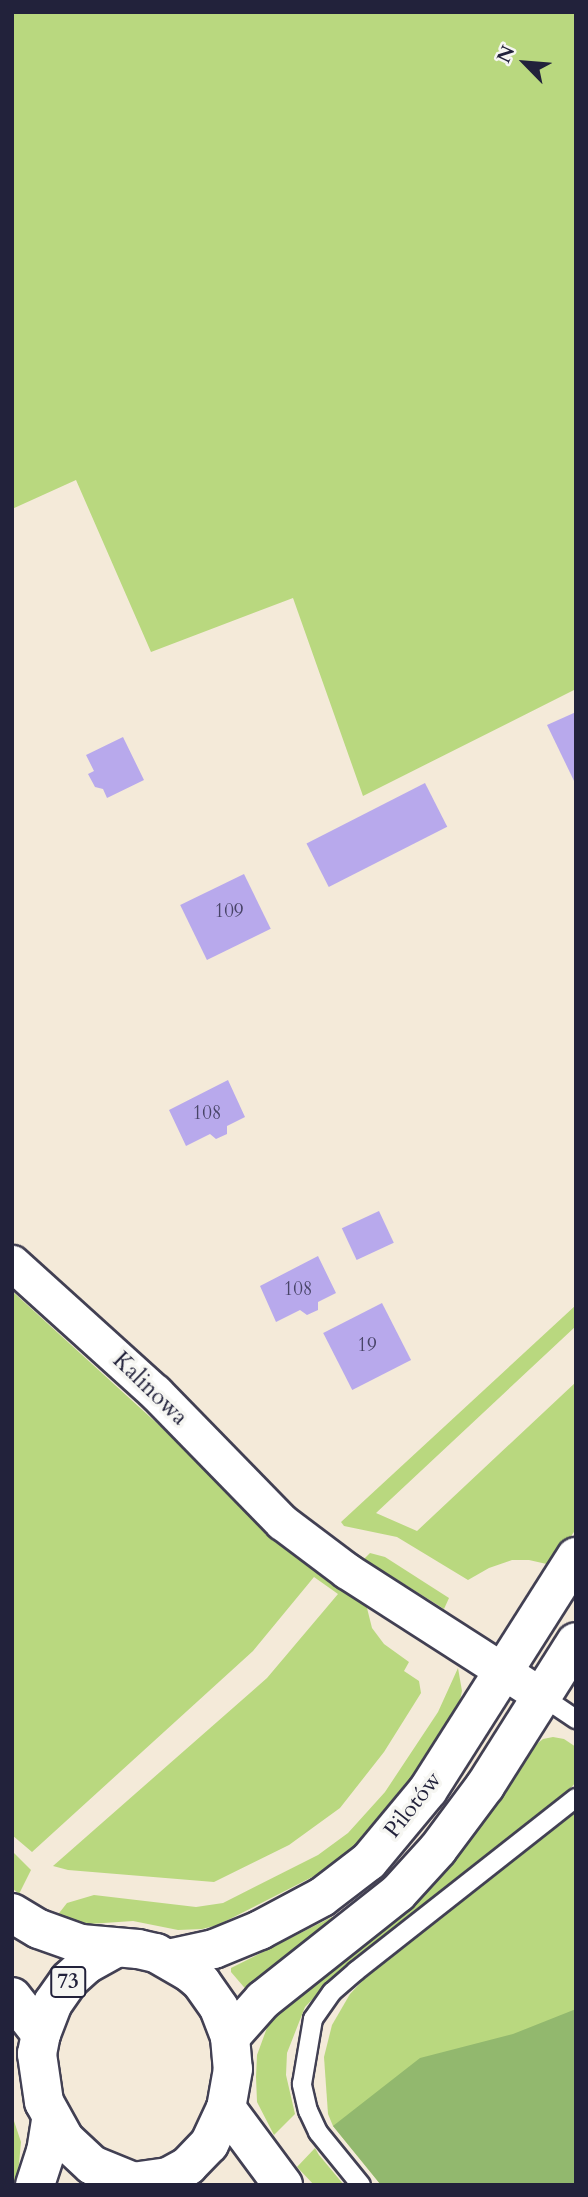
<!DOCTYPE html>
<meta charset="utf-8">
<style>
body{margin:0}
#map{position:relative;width:588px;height:2197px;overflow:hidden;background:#f4ead9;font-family:Cardo,serif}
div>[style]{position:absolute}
.green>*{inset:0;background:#b9d87f}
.forest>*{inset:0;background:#92b86e}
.building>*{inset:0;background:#b8a9ec;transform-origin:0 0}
.roads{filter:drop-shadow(2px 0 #424053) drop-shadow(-2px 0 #424053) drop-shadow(0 2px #424053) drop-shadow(0 -2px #424053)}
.lane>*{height:18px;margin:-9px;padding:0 9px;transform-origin:9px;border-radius:9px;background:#fff}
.street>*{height:35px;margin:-17.5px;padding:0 17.5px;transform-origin:17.5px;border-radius:17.5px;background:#fff}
.secondary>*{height:38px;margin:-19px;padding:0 19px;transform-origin:19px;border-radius:19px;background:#fff}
.primary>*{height:38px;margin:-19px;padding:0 19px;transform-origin:19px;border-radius:19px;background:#fff}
span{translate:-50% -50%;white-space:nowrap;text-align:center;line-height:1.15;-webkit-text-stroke:7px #f6f6f2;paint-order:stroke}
.number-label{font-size:19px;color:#484467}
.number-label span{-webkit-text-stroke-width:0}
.shield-label span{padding:2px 5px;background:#f6f6f2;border:2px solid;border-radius:5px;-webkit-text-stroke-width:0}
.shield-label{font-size:21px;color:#22223b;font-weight:700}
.street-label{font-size:23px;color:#22223b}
.frame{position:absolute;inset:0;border:14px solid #22223b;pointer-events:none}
.north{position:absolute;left:490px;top:28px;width:70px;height:70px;-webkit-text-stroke:5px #f6f6f2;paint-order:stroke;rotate:295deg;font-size:19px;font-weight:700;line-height:28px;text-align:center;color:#22223b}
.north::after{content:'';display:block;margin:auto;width:24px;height:32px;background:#22223b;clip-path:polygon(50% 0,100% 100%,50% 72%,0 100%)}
</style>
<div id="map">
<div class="green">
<i style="clip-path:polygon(12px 12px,576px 12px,576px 689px,363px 796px,293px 598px,151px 652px,76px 480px,12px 509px)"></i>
<i style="clip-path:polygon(12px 1291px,161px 1427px,268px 1533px,366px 1604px,372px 1628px,384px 1644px,409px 1662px,404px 1671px,419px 1681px,421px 1693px,384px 1752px,340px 1808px,289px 1845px,214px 1882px,68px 1870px,53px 1866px,267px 1678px,338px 1594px,314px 1577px,253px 1651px,32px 1852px,12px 1835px)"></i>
<i style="clip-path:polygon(576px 1305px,576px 1326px,376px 1513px,417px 1531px,576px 1382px,576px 1529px,551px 1565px,529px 1560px,512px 1560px,489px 1568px,468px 1580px,397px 1537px,344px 1526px,341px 1522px)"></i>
<i style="clip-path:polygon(370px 1553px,385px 1557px,449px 1598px,444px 1609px,364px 1559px)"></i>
<i style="clip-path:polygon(458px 1668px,462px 1691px,458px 1709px,403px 1795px,382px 1821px,346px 1856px,324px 1871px,218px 1925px,202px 1929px,178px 1930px,133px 1921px,89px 1924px,56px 1917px,67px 1903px,94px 1895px,196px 1907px,223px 1903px,318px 1855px,348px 1833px,385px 1792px,438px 1712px)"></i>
<i style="clip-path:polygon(553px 1737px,564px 1739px,576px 1747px,576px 1782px,569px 1790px,339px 1972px,305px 2007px,287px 2053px,286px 2075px,295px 2114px,274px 2135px,257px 2102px,256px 2077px,257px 2055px,268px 2025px,278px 2012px,428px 1889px,473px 1837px,529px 1750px,543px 1739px)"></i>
<i style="clip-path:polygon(576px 1811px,576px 2185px,381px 2185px,333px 2126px,328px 2114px,324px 2057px,332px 2025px,350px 1994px,366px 1977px)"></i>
<i style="clip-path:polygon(12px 1851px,31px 1870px,19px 1894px,12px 1888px)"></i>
<i style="clip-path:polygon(332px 1917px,336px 1920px,249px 1993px,231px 1972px,231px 1968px)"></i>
<i style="clip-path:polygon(12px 2115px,21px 2142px,17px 2185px,12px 2185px)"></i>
<i style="clip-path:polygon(315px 2148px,319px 2155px,344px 2185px,314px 2185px,297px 2167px)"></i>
</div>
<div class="forest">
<i style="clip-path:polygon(576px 2009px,576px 2185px,381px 2185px,333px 2126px,420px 2058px,513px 2034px)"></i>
</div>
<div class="building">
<i style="clip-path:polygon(576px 712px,576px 785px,547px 725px)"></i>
<i style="clip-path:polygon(123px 737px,144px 780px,107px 798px,103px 789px,95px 787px,88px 774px,94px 771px,86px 755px)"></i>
<i style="left:425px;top:783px;width:49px;height:133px;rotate:63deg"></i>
<i style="left:244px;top:874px;width:61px;height:71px;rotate:64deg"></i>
<i style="clip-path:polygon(228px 1080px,245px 1117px,227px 1126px,227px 1134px,216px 1139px,210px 1134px,186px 1146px,169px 1110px)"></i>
<i style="left:379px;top:1211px;width:35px;height:41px;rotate:65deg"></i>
<i style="clip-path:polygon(318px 1256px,336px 1293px,318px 1302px,318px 1310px,307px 1315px,300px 1310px,276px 1322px,260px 1286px)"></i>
<i style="left:382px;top:1303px;width:64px;height:66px;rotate:63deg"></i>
</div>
<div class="roads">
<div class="lane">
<i style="left:543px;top:1697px;width:40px;rotate:34deg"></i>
<i style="left:361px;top:2185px;width:68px;rotate:-129.1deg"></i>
<i style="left:318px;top:2132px;width:23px;rotate:-115deg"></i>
<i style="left:308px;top:2111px;width:28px;rotate:-103deg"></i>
<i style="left:302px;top:2084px;width:66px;rotate:-80.4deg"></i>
<i style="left:313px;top:2019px;width:33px;rotate:-55deg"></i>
<i style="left:332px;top:1992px;width:32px;rotate:-41deg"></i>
<i style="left:356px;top:1971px;width:280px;rotate:-38.2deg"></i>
</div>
<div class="street">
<i style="left:12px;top:1263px;width:193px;rotate:42.1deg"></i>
<i style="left:155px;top:1392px;width:182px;rotate:45.7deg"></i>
<i style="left:282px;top:1522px;width:81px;rotate:37deg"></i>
<i style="left:347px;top:1571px;width:233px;rotate:32.7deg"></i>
</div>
<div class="secondary">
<i style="left:168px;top:1959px;width:47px;rotate:-12.3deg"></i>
<i style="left:214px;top:1949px;width:50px;rotate:-22.4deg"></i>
<i style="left:260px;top:1930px;width:70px;rotate:-28deg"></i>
<i style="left:322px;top:1897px;width:59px;rotate:-37.5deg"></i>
<i style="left:369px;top:1861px;width:92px;rotate:-50.3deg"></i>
<i style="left:428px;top:1790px;width:276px;rotate:-57.6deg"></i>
<i style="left:230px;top:2037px;width:50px;rotate:-48.3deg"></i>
<i style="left:263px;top:2000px;width:172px;rotate:-38.4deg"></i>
<i style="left:398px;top:1893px;width:59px;rotate:-47.7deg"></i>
<i style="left:438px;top:1849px;width:79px;rotate:-53.3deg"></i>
<i style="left:485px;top:1786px;width:170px;rotate:-57.7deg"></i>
<i style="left:35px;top:2185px;width:35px;rotate:-72deg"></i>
<i style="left:46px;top:2152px;width:33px;rotate:-81deg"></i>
</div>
<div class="primary">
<i style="left:12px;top:1913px;width:31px;rotate:31deg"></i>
<i style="left:39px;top:1929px;width:45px;rotate:19.7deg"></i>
<i style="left:81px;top:1944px;width:57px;rotate:5deg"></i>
<i style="left:138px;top:1949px;width:18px;rotate:13deg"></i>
<i style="left:156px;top:1953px;width:38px;rotate:30deg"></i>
<i style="left:189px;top:1972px;width:16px;rotate:40deg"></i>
<i style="left:201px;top:1982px;width:32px;rotate:55deg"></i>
<i style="left:219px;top:2008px;width:31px;rotate:69deg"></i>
<i style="left:230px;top:2037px;width:32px;rotate:85deg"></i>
<i style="left:233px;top:2069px;width:40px;rotate:100deg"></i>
<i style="left:226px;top:2108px;width:40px;rotate:115deg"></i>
<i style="left:209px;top:2144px;width:30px;rotate:134deg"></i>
<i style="left:188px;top:2166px;width:23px;rotate:151deg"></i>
<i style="left:168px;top:2177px;width:34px;rotate:172deg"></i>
<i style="left:134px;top:2182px;width:45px;rotate:-158deg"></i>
<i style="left:92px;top:2165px;width:37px;rotate:-137deg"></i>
<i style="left:65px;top:2140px;width:43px;rotate:-118.9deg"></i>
<i style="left:44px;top:2102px;width:49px;rotate:-98.3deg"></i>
<i style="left:37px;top:2054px;width:20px;rotate:-79deg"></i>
<i style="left:41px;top:2034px;width:33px;rotate:-69deg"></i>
<i style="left:53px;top:2003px;width:28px;rotate:-55deg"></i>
<i style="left:69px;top:1980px;width:24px;rotate:-42deg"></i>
<i style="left:87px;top:1964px;width:33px;rotate:-29deg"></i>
<i style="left:12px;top:1997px;width:47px;rotate:51.9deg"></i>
<i style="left:226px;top:2108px;width:96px;rotate:53.5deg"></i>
</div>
</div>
<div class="number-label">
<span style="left:229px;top:912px">109</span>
<span style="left:207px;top:1114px">108</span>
<span style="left:298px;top:1290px">108</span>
<span style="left:367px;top:1346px">19</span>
</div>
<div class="shield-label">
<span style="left:68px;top:1982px">73</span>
</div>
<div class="street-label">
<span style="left:150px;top:1389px;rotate:44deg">Kalinowa</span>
<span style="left:413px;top:1805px;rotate:-52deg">Pilotów</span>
</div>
<div class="frame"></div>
<div class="north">N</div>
</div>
